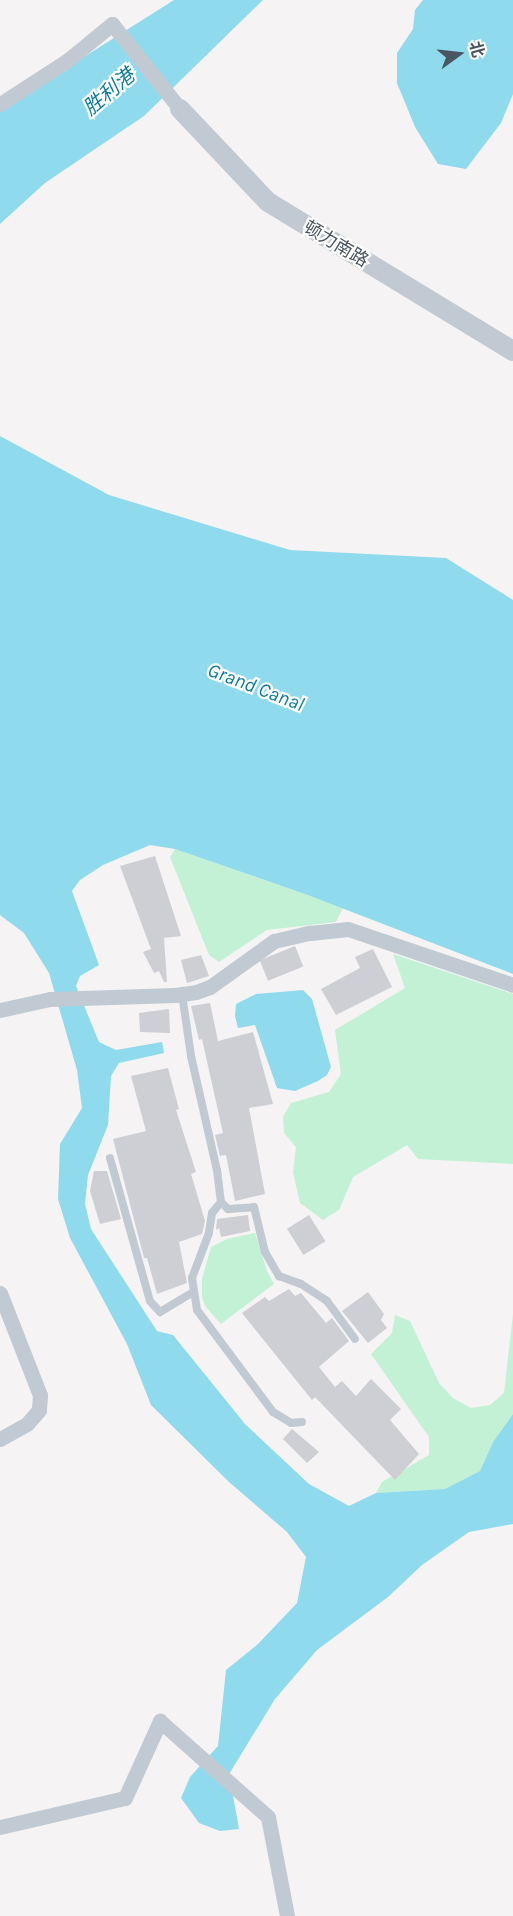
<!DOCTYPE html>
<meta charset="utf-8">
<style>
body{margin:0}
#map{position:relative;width:513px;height:1916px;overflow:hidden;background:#f5f3f3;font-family:Karla,"Noto Sans SC",sans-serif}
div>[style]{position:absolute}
.green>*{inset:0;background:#c3f1d5}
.water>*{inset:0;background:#90daee}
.building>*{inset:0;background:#cdcfd5;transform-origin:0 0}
.service>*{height:8px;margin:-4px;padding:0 4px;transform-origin:4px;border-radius:4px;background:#c1cad2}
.minor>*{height:15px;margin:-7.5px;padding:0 7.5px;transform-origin:7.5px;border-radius:7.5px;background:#c1cad2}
.tertiary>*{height:20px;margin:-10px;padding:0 10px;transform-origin:10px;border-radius:10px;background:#c1cad2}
span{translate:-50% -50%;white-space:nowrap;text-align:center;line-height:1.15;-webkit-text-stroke:4.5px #fff;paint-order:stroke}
.street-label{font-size:18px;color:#4a5661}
.water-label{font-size:20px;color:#0c7c9b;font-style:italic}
.north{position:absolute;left:429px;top:24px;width:60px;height:60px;-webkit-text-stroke:4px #fff;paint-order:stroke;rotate:75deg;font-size:16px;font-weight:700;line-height:24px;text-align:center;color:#4a5661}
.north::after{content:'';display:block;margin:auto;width:21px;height:27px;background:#4a5661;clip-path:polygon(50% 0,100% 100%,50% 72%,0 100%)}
</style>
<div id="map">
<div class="green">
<i style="clip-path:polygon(175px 849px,305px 894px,343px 908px,336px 922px,267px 930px,219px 962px,209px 955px,170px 857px)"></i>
<i style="clip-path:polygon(393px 954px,513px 994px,513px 1164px,418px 1159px,407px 1145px,353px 1177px,339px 1210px,323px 1220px,300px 1203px,293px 1172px,296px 1147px,284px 1133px,283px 1117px,291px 1103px,329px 1092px,341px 1074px,335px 1030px,405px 988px)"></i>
<i style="clip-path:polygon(255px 1233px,267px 1271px,274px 1284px,221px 1324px,205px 1306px,202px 1297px,202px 1279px,211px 1247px,227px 1239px)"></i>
<i style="clip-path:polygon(513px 1314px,513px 1414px,493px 1442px,480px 1471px,445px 1489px,376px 1493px,382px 1482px,429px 1455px,429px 1437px,371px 1354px,392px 1333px,395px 1315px,410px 1321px,439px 1383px,453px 1398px,471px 1408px,490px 1405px,504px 1393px)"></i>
</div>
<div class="water">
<i style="clip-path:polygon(174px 0,263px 0,144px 116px,45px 183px,0 224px,0 110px)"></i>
<i style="clip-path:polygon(423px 0,513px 0,513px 94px,501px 123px,466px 169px,438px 164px,415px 127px,397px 83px,397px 53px,413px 29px,415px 10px)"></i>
<i style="clip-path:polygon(0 436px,109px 495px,290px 550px,446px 558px,513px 600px,513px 974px,305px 894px,175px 849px,150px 845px,103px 865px,80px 880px,72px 891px,99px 965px,80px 976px,76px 986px,99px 1042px,116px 1050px,162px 1042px,164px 1053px,119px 1063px,111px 1076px,108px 1125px,88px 1175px,85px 1204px,91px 1229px,157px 1331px,173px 1335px,245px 1424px,309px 1484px,349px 1506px,376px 1493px,445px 1489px,480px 1471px,493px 1442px,513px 1414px,513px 1524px,469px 1532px,422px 1565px,388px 1597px,317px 1650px,275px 1699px,229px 1774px,239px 1829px,220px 1831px,199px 1823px,181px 1798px,190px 1777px,218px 1746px,226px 1670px,258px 1644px,297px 1603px,306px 1557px,287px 1532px,229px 1482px,151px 1405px,127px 1344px,70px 1238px,58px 1199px,60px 1144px,82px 1108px,77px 1070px,49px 973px,24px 933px,0 915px)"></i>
<i style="clip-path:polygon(303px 990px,312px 999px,331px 1067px,327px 1075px,318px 1081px,295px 1091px,277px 1088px,255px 1025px,238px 1028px,235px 1016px,236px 1004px,256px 994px)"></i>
</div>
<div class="building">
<i style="clip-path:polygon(155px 856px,181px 936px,164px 938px,167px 982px,164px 982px,159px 971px,154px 973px,143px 952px,151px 949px,120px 866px)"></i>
<i style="left:295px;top:946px;width:22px;height:38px;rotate:68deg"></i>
<i style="clip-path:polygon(373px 949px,392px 987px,336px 1015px,321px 989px,360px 968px,355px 957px)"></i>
<i style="clip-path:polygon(201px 955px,209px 976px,187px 983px,181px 960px)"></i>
<i style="clip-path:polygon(210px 1003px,218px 1041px,253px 1032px,273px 1104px,249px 1108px,265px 1194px,235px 1201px,226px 1155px,220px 1156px,215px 1135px,223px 1133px,202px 1039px,199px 1040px,191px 1006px)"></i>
<i style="clip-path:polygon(169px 1009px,170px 1033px,140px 1032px,139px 1013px)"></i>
<i style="clip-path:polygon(168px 1068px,179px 1109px,176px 1110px,196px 1172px,191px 1174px,205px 1221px,202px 1234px,179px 1242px,187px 1283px,157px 1294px,147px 1258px,144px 1258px,113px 1139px,146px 1131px,131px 1076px)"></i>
<i style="clip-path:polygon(94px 1171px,107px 1171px,121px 1219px,100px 1224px,90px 1191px)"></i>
<i style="clip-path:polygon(248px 1215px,250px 1231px,221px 1237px,219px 1228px,216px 1230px,217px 1219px)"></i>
<i style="left:309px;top:1215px;width:31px;height:26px;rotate:58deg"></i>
<i style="clip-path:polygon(289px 1289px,295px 1296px,301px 1293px,326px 1323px,332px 1318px,349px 1341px,319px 1367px,335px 1387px,342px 1381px,356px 1396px,371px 1379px,401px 1409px,390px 1420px,419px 1454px,395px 1480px,315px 1397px,312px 1400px,242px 1313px,265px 1297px,269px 1301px)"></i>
<i style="clip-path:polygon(368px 1292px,384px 1314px,381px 1320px,387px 1328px,368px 1343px,342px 1311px)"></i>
<i style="clip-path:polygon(292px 1429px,319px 1452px,307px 1463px,283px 1439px)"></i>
</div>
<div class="service">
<i style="left:182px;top:994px;width:63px;rotate:81.7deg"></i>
<i style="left:191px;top:1056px;width:117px;rotate:77.2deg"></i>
<i style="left:217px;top:1170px;width:32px;rotate:83deg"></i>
<i style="left:221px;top:1202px;width:10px;rotate:45deg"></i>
<i style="left:228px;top:1209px;width:26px;rotate:-4deg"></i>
<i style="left:254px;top:1207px;width:46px;rotate:76.3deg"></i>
<i style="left:265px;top:1252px;width:28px;rotate:60deg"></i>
<i style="left:279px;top:1276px;width:23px;rotate:20deg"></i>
<i style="left:301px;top:1284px;width:31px;rotate:33deg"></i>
<i style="left:327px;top:1301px;width:47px;rotate:53.6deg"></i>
<i style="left:110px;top:1158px;width:148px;rotate:74.4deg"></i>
<i style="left:150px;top:1301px;width:15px;rotate:48deg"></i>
<i style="left:160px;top:1312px;width:39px;rotate:-31deg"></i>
<i style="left:221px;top:1202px;width:14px;rotate:129deg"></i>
<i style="left:212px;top:1213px;width:20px;rotate:99deg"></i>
<i style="left:209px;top:1233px;width:48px;rotate:110.7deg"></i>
<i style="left:192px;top:1278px;width:32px;rotate:81deg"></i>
<i style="left:197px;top:1310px;width:127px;rotate:53.3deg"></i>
<i style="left:273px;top:1412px;width:21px;rotate:31deg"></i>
<i style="left:291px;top:1423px;width:11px;rotate:-5deg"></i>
</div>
<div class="minor">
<i style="left:0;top:104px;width:81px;rotate:-32.9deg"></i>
<i style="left:68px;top:60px;width:57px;rotate:-39.3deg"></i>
<i style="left:112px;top:24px;width:109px;rotate:51.3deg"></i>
<i style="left:0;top:1010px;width:51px;rotate:-12.4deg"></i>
<i style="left:50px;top:999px;width:125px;rotate:-1.8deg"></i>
<i style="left:175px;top:995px;width:21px;rotate:-8deg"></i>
<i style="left:196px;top:992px;width:15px;rotate:-20deg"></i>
<i style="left:210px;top:987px;width:79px;rotate:-35.7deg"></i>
<i style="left:274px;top:941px;width:37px;rotate:-13deg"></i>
<i style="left:310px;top:933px;width:38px;rotate:-6deg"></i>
<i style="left:348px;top:929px;width:174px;rotate:18.7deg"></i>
<i style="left:0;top:1293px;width:110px;rotate:68.6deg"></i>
<i style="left:40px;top:1395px;width:15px;rotate:94deg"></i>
<i style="left:39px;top:1410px;width:18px;rotate:131deg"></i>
<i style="left:27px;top:1424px;width:31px;rotate:151deg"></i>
<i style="left:0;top:1827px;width:128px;rotate:-13.1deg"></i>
<i style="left:125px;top:1798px;width:85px;rotate:-65.6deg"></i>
<i style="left:160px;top:1721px;width:144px;rotate:41.6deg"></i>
<i style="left:268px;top:1817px;width:101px;rotate:79.1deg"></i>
</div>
<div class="tertiary">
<i style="left:180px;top:109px;width:128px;rotate:46.6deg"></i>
<i style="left:268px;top:202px;width:287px;rotate:31.3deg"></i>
</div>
<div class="street-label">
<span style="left:336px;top:244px;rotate:31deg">顿力南路</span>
</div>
<div class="water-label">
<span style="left:109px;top:92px;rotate:-40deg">胜利港</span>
<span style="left:256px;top:687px;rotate:21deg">Grand Canal</span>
</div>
<div class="north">北</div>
</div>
